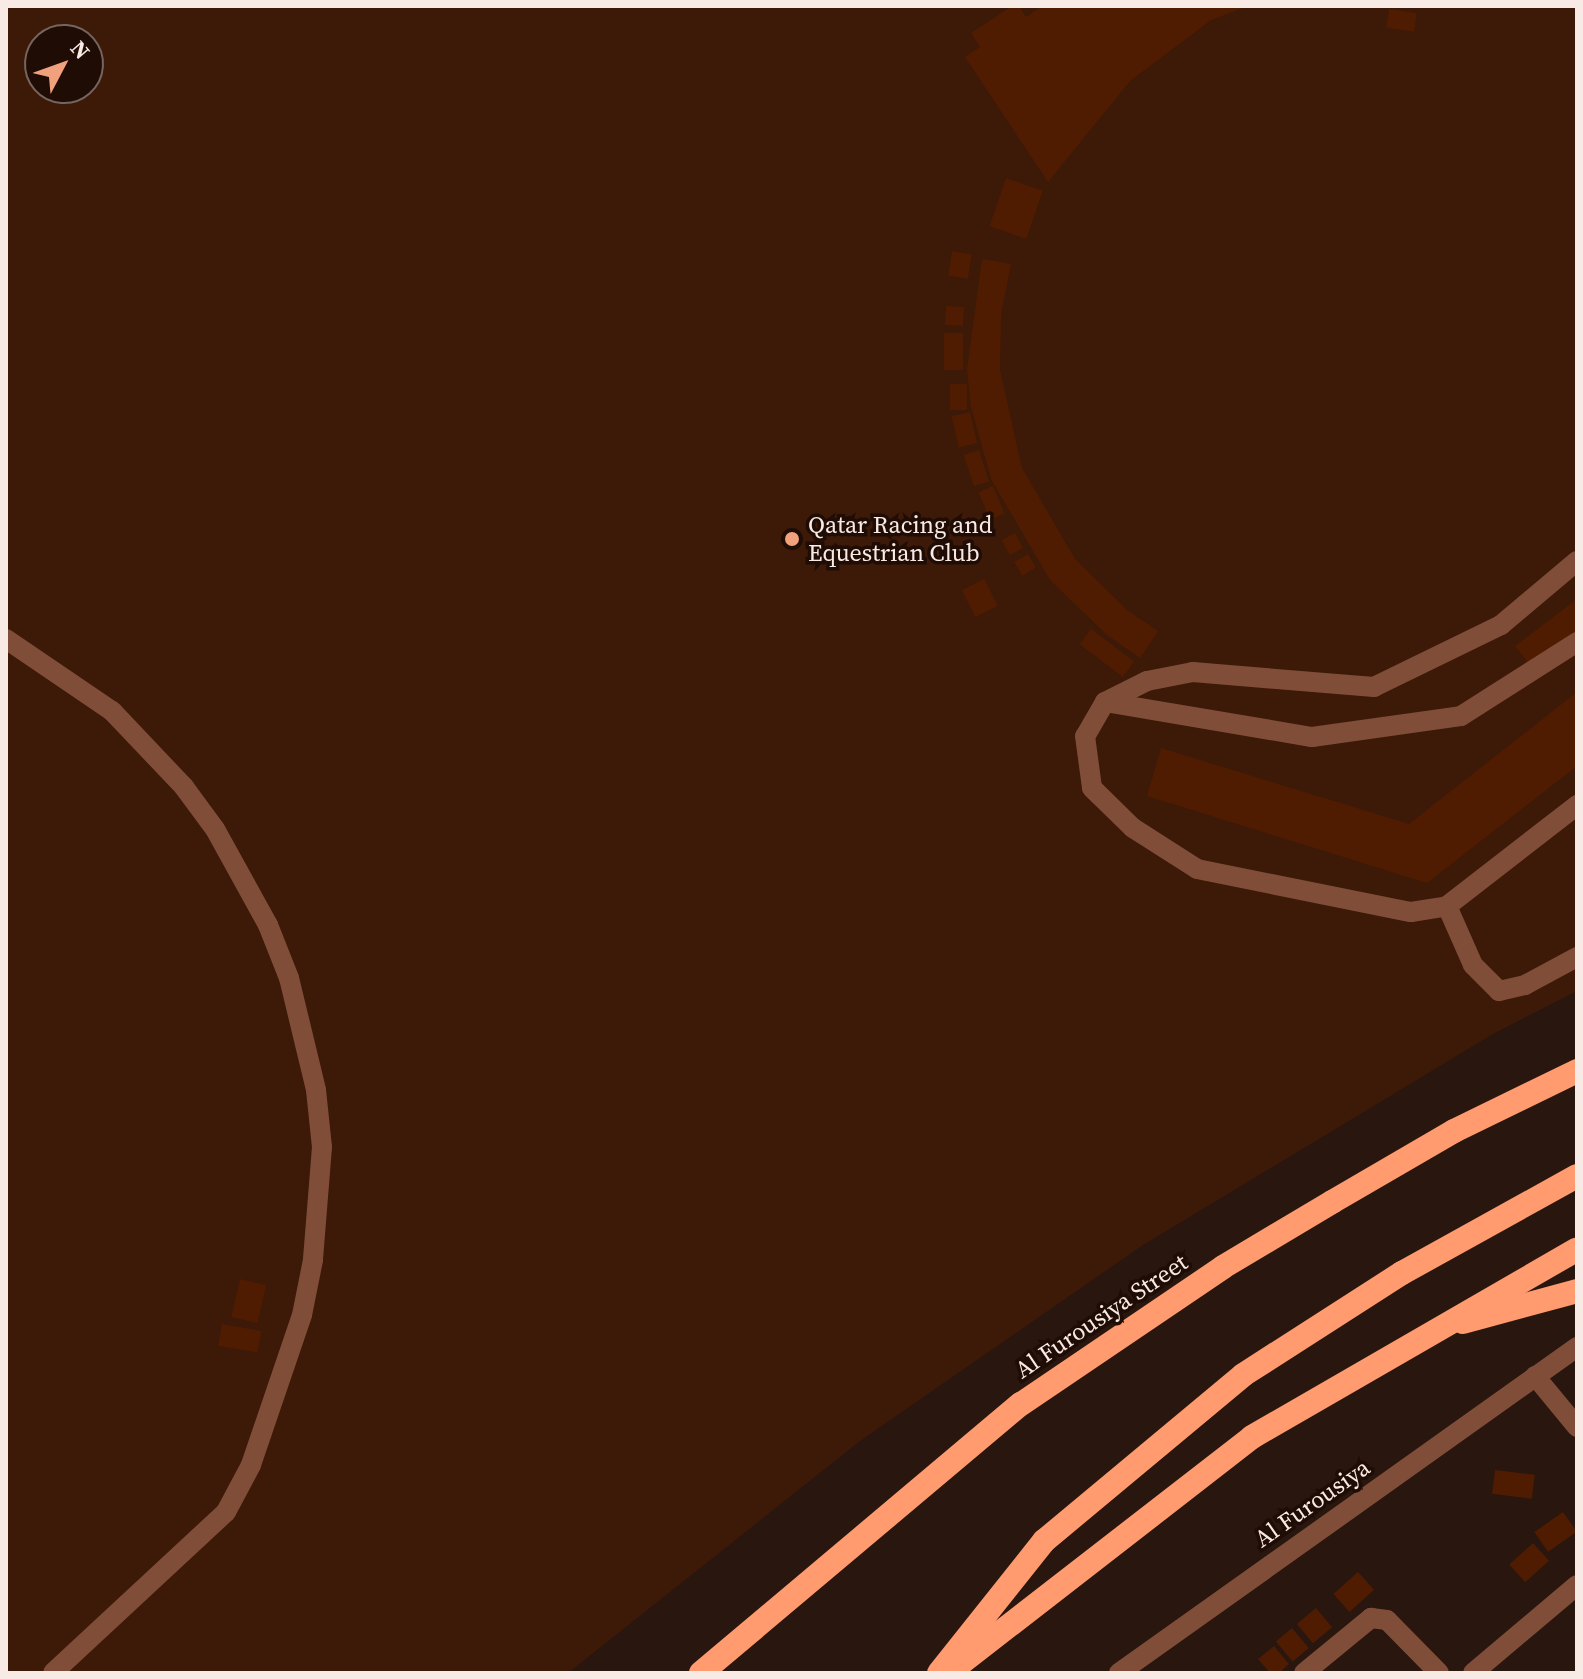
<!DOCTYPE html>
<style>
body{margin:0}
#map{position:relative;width:1583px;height:1679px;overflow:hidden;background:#29160e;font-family:"Source Serif 4",serif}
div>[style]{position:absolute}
.green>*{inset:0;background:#3d1908}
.building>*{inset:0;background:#4f1c01;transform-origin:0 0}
.minor>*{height:20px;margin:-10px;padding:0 10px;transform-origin:10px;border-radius:10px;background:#804e38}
.highway>*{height:24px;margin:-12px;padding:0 12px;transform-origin:12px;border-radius:12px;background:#ff9b6e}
.dots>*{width:22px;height:22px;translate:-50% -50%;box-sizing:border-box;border:4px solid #1f0d05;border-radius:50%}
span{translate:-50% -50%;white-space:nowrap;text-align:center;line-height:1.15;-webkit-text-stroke:7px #1f0d05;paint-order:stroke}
.poi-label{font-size:24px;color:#f8eae4}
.left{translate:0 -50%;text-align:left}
.street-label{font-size:24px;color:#f8eae4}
.frame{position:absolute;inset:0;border:8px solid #f8eae4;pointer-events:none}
.north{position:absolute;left:24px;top:24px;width:80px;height:80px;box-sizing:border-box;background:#1f0d05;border:2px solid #76655e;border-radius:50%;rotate:49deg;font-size:22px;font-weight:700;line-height:32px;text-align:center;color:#f8eae4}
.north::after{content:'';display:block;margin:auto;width:28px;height:36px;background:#f1a17d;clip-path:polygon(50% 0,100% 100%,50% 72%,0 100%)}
</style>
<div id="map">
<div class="green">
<i style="clip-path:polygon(evenodd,6px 6px,1577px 6px,1577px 991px,1493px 1034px,1143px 1245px,860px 1441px,568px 1673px,6px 1673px,6px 6px,40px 40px,88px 40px,88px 88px,40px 88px,40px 40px)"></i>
</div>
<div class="building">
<i style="clip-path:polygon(1012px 6px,1019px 6px,1026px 17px,1042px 6px,1248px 6px,1211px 20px,1130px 81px,1048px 182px,965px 57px,980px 47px,971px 33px)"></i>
<i style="left:1389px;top:9px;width:28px;height:19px;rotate:8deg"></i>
<i style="left:1006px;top:178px;width:39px;height:51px;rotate:19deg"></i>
<i style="left:952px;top:251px;width:20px;height:25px;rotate:9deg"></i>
<i style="clip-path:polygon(982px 259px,1011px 264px,1001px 315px,1000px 370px,1022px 468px,1075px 559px,1127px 610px,1158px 631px,1140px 658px,1107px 635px,1050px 580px,991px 479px,971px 407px,967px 369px)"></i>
<i style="left:946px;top:306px;width:18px;height:19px;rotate:3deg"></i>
<i style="left:963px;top:333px;width:37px;height:19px;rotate:90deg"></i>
<i style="left:950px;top:384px;width:17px;height:26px"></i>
<i style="left:970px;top:412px;width:32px;height:19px;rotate:77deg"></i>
<i style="left:979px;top:450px;width:33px;height:16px;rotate:72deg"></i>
<i style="left:993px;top:486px;width:30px;height:16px;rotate:67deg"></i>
<i style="left:1015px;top:533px;width:17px;height:15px;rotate:62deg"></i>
<i style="left:1028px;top:554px;width:16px;height:16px;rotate:60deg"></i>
<i style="left:984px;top:579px;width:30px;height:25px;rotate:63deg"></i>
<i style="clip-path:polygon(1577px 599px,1577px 633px,1531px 667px,1515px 646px)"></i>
<i style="left:1091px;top:629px;width:54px;height:19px;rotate:37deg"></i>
<i style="clip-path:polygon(1577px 692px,1577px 766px,1427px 883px,1147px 796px,1161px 748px,1409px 824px)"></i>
<i style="left:240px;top:1279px;width:27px;height:39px;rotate:13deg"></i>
<i style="left:222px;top:1324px;width:40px;height:22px;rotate:10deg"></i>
<i style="left:1495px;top:1470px;width:40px;height:24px;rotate:7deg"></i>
<i style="left:1563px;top:1512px;width:24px;height:35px;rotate:55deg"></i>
<i style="left:1533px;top:1543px;width:24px;height:32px;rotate:48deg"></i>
<i style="left:1358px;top:1572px;width:24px;height:33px;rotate:48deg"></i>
<i style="left:1316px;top:1608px;width:25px;height:25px;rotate:50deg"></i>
<i style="left:1292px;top:1628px;width:26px;height:21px;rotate:50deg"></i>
<i style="clip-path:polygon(1274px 1646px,1289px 1664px,1279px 1673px,1270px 1673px,1258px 1659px)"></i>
</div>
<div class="minor">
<i style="left:1577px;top:561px;width:99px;rotate:139.9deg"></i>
<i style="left:1501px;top:625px;width:141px;rotate:154deg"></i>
<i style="left:1374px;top:687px;width:182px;rotate:-175.3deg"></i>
<i style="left:1193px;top:672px;width:47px;rotate:168.9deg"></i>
<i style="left:1147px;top:681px;width:47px;rotate:153.4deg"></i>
<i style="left:1105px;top:702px;width:39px;rotate:120deg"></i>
<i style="left:1085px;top:736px;width:52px;rotate:82.3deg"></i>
<i style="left:1092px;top:788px;width:57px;rotate:44.3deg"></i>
<i style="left:1133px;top:828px;width:76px;rotate:32.6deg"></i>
<i style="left:1197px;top:869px;width:218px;rotate:11.4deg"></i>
<i style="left:1411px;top:912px;width:36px;rotate:-9deg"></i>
<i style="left:1447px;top:906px;width:165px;rotate:-37.8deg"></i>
<i style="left:6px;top:639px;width:128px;rotate:34.2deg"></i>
<i style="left:112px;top:711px;width:105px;rotate:46.5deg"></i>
<i style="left:184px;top:787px;width:52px;rotate:53.6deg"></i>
<i style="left:215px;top:829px;width:110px;rotate:61.1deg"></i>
<i style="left:268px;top:925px;width:57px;rotate:68.4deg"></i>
<i style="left:289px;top:978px;width:115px;rotate:76.4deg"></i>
<i style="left:316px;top:1090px;width:57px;rotate:84deg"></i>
<i style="left:322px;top:1147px;width:113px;rotate:94.6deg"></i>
<i style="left:313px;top:1260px;width:56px;rotate:101.3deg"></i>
<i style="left:302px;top:1315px;width:158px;rotate:108.8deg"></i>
<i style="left:251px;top:1465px;width:53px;rotate:118deg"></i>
<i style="left:226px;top:1512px;width:236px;rotate:137.1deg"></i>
<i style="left:1105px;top:702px;width:210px;rotate:9.6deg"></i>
<i style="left:1312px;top:737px;width:150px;rotate:-8deg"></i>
<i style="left:1461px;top:716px;width:138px;rotate:-32.5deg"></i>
<i style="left:1447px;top:906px;width:64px;rotate:66.2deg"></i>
<i style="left:1473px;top:965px;width:37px;rotate:45deg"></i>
<i style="left:1499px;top:991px;width:27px;rotate:-13deg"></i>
<i style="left:1525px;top:985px;width:59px;rotate:-28.3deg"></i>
<i style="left:1535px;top:1376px;width:66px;rotate:50.5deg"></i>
<i style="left:1119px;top:1673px;width:562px;rotate:-35.44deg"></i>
<i style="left:1304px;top:1673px;width:87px;rotate:-39.4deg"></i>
<i style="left:1371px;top:1618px;width:16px;rotate:7deg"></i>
<i style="left:1387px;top:1620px;width:74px;rotate:45.5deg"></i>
<i style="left:1473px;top:1673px;width:136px;rotate:-40.2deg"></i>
</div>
<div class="highway">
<i style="left:1463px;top:1322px;width:118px;rotate:-15.2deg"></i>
<i style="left:957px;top:1666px;width:373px;rotate:-37.8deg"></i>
<i style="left:1252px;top:1437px;width:375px;rotate:-30deg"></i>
<i style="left:701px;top:1673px;width:418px;rotate:-40.1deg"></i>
<i style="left:1021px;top:1404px;width:244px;rotate:-34.1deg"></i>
<i style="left:1223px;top:1267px;width:127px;rotate:-30.8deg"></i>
<i style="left:1332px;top:1202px;width:141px;rotate:-30.2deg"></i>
<i style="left:1454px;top:1131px;width:137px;rotate:-26deg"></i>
<i style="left:939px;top:1673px;width:169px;rotate:-51.5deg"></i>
<i style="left:1044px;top:1541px;width:259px;rotate:-39.8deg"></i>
<i style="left:1243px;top:1375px;width:189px;rotate:-32.7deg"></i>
<i style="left:1402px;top:1273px;width:200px;rotate:-29deg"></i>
</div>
<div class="dots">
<i style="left:792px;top:539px;background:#f1a17d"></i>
</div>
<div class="poi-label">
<span class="left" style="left:808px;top:539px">Qatar Racing and<br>Equestrian Club</span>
</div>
<div class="street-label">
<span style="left:1101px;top:1316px;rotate:-34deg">Al Furousiya Street</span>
<span style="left:1312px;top:1503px;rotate:-35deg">Al Furousiya</span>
</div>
<div class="frame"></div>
<div class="north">N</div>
</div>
